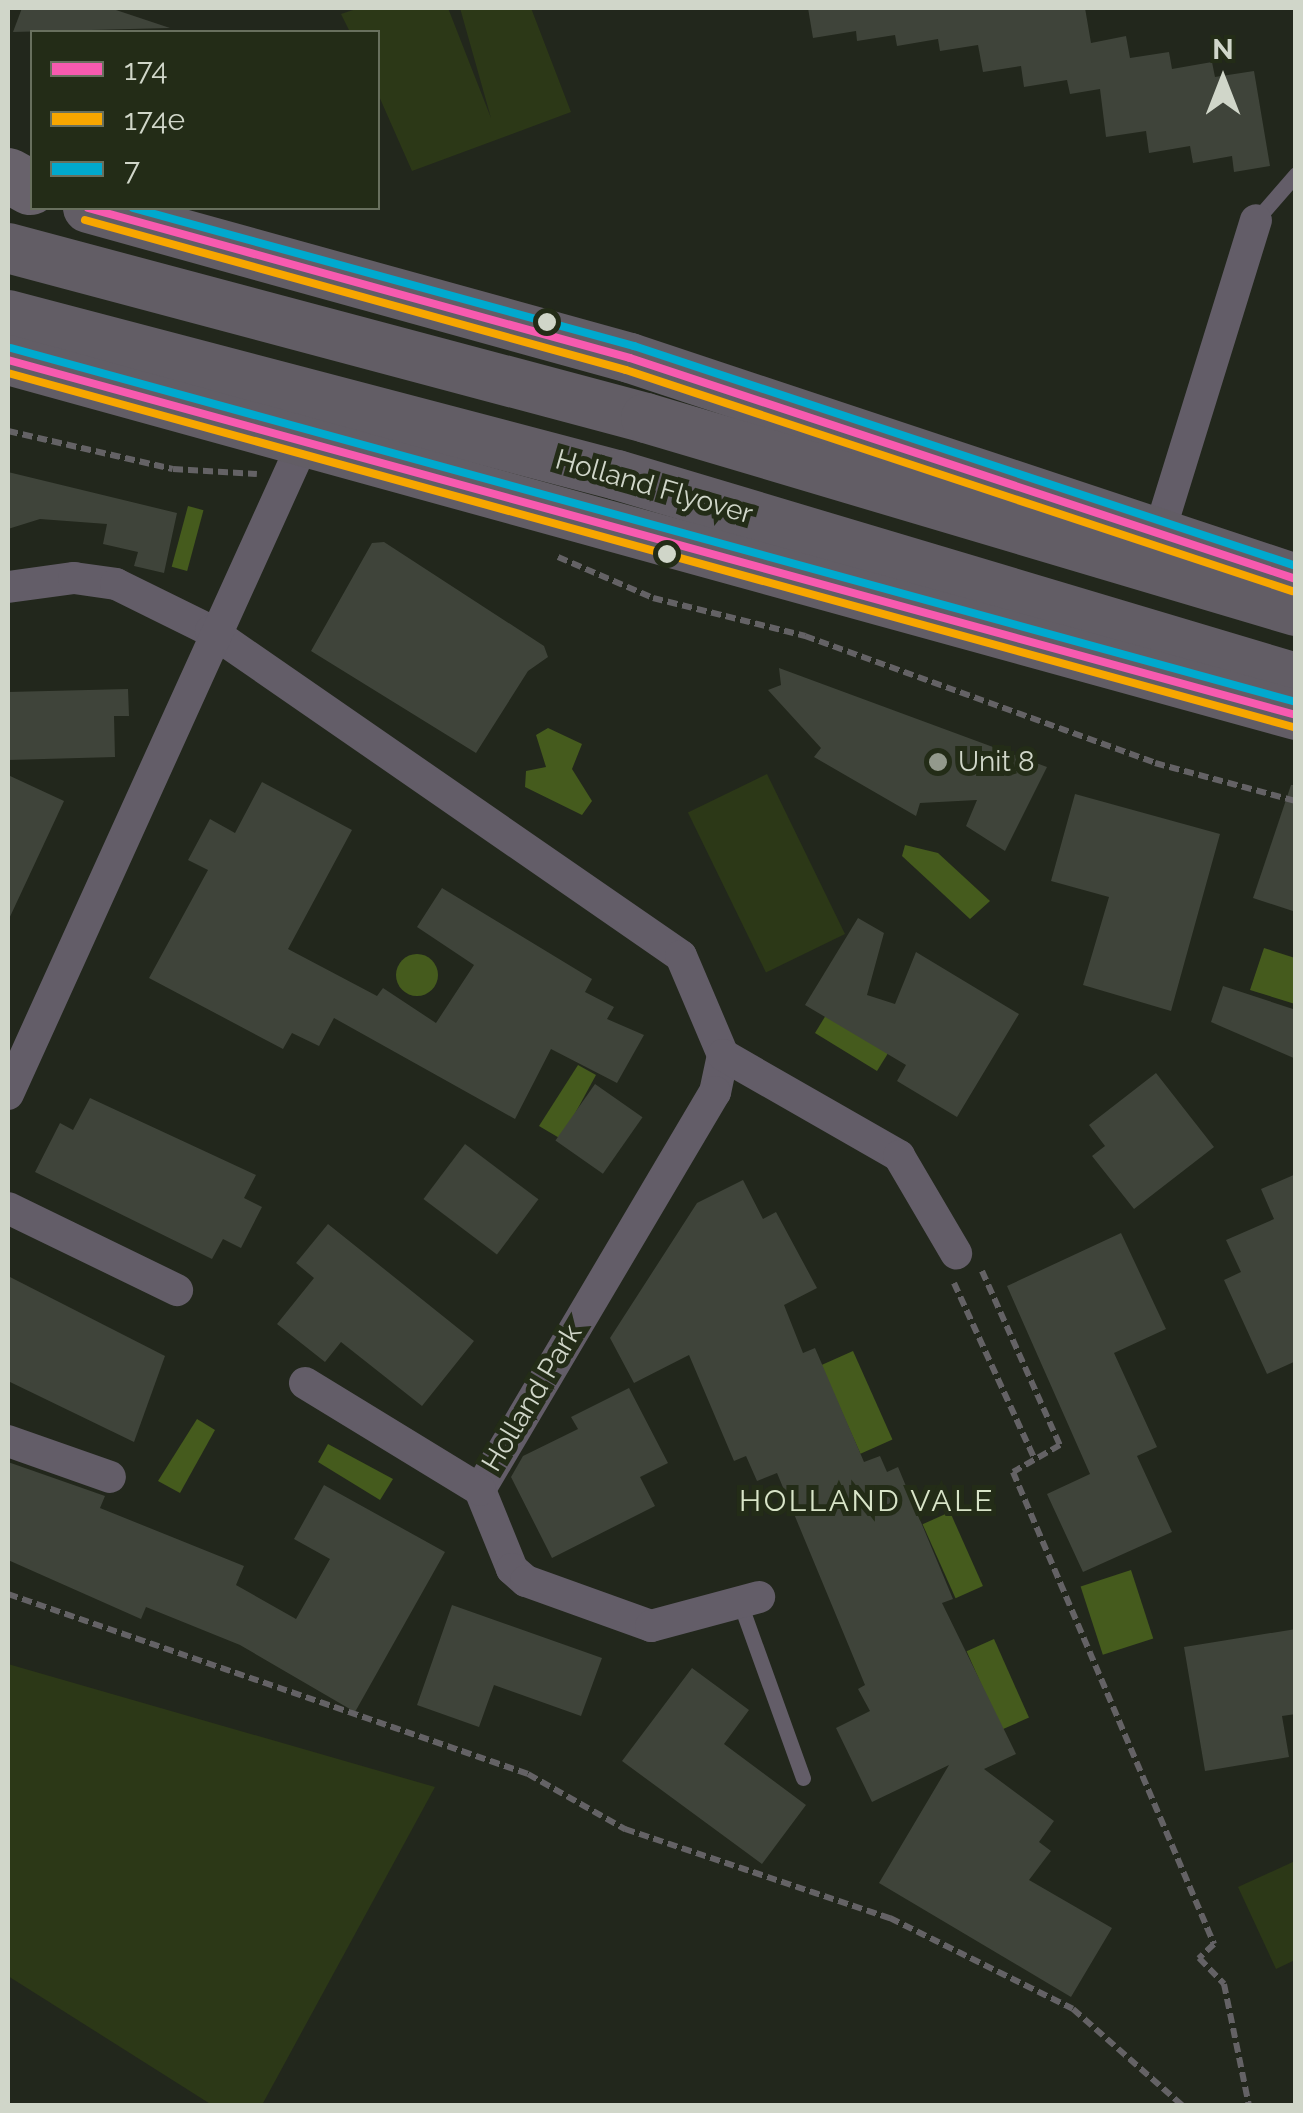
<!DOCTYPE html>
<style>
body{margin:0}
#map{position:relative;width:1303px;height:2113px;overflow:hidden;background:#22271c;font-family:Raleway,sans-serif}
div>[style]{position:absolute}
.green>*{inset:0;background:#2c3817;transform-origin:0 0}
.water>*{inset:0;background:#455b1d;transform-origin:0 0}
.round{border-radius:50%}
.building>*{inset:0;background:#3f443a;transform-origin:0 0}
.path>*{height:6px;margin-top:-3px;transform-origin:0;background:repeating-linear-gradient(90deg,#646265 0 10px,transparent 0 15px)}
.lane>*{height:15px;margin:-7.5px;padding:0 7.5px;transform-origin:7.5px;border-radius:7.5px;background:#635d68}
.street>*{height:32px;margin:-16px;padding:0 16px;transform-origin:16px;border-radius:16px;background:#635d68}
.primary>*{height:50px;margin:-25px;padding:0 25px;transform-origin:25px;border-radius:25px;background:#625d65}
.highway>*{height:55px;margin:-27.5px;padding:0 27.5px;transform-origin:27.5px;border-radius:27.5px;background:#68626b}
.bus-1>*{height:8px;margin:-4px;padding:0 4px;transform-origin:4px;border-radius:4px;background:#f75aaf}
.bus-2>*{height:8px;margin:-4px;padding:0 4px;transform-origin:4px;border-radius:4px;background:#f7a600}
.bus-3>*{height:8px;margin:-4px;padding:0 4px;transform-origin:4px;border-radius:4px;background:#00a9ce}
.dots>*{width:28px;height:28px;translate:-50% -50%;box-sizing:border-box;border:5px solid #232c17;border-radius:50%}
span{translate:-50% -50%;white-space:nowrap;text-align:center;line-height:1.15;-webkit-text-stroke:10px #232c17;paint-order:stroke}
.street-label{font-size:28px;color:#d0d6c9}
.poi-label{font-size:28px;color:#d0d6c9}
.left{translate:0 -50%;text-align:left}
.neighbourhood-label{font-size:30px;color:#d8e4c8;letter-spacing:2.5px}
.frame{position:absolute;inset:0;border:10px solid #d0d6c9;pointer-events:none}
.legend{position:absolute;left:30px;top:30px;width:350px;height:180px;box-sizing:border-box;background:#232c17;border:2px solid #68705e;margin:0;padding:12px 18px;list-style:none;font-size:30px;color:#d0d6c9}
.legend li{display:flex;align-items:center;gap:20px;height:50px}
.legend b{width:50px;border:2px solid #68705e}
.north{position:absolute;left:1173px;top:30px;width:100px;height:100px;-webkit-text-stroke:8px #232c17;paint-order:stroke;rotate:0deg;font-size:28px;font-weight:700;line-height:40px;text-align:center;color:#d0d6c9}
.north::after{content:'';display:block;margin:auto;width:35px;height:45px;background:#d0d6c9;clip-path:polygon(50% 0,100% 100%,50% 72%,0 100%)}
</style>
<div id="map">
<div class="green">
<i style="clip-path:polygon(359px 8px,448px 8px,491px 118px,460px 8px,531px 8px,571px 112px,412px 171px,378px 94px,378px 32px,350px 32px,341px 14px)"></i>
<i style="left:767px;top:774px;width:178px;height:88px;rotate:64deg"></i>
<i style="clip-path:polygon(8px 1664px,435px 1787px,262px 2105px,212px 2105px,8px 1976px)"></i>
<i style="clip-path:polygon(1295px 1861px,1295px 1960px,1276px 1969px,1238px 1887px)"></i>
</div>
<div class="water">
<i style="left:188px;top:506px;width:16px;height:63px;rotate:15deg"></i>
<i style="clip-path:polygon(548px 728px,582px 744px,572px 769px,592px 801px,582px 815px,525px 787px,526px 771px,546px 767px,536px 735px)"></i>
<i style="clip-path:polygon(905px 845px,938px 853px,990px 901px,970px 919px,902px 856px)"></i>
<i style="clip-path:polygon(1264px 948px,1295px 958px,1295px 1004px,1250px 990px)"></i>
<i class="round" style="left:396px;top:954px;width:42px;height:42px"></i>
<i style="clip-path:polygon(826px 1015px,890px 1050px,877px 1071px,815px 1033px)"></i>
<i style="clip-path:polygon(578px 1065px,596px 1075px,561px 1139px,539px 1126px)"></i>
<i style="left:853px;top:1351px;width:97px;height:35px;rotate:66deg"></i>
<i style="clip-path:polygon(197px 1419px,215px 1430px,180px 1493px,158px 1481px)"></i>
<i style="clip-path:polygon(328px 1444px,393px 1479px,380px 1500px,318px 1462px)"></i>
<i style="left:950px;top:1512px;width:81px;height:30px;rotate:66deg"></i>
<i style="left:1131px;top:1570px;width:72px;height:53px;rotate:72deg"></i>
<i style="left:994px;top:1639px;width:86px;height:30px;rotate:66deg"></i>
</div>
<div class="building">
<i style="clip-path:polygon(22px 8px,110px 8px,170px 28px,13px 32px)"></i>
<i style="clip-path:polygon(808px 8px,1085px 8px,1091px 43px,1126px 36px,1130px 58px,1169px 52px,1172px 69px,1212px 62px,1215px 77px,1254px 71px,1270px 166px,1234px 172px,1232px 156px,1193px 163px,1190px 146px,1149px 153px,1146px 131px,1106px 137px,1100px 89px,1070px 94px,1067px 80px,1024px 87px,1021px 66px,983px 72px,978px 45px,940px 51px,938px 39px,897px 46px,895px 35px,857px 41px,856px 31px,813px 38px)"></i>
<i style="clip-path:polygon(8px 472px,177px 513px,164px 573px,134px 566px,138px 552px,103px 544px,107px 524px,40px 519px,8px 529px)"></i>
<i style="clip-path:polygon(384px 542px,544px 646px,548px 657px,528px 671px,476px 753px,311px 651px,372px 543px)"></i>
<i style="clip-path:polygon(779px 668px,1047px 767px,1005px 851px,966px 826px,977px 800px,920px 803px,916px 816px,814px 757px,821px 748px,768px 690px,781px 685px)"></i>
<i style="clip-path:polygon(128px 689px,129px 716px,114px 716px,115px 757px,8px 760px,8px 692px)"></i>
<i style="clip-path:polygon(8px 775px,64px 801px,8px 921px)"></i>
<i style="clip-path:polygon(262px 782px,352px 830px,288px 949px,377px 996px,383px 988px,436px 1023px,474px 965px,417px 927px,442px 888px,592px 979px,585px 992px,614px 1007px,607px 1019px,644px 1035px,617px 1083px,551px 1049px,515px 1119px,334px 1018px,319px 1046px,292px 1033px,283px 1049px,149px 978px,208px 870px,188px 860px,210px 819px,235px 833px)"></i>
<i style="clip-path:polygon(1291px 785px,1296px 785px,1296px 912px,1253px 898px)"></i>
<i style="clip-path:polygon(1075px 794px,1220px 834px,1171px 1011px,1083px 985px,1109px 897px,1051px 881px)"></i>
<i style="clip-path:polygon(858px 918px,884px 933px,867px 995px,895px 1004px,916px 952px,1019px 1014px,957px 1117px,897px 1081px,906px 1065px,805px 1005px)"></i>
<i style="clip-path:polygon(1223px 986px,1296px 1010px,1296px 1059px,1211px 1022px)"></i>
<i style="clip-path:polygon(1156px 1073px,1214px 1147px,1134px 1209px,1092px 1156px,1105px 1146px,1089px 1125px)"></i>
<i style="left:595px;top:1084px;width:58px;height:69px;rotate:35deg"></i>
<i style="clip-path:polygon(90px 1098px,256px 1175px,244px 1198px,262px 1207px,241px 1248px,223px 1239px,212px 1259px,35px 1172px,60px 1123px,73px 1130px)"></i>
<i style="left:465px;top:1144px;width:92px;height:69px;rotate:37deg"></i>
<i style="clip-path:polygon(1296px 1174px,1296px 1361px,1267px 1374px,1224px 1280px,1241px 1272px,1226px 1240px,1274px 1219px,1261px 1189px)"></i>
<i style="clip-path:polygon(743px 1180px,763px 1219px,776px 1212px,817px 1288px,784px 1305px,803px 1353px,815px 1348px,864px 1462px,880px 1456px,887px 1472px,898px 1467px,953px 1599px,942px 1603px,1016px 1754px,984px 1769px,1054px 1821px,1039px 1842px,1051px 1851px,1029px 1880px,1112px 1928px,1071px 1997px,879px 1883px,949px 1765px,872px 1802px,836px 1728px,870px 1711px,858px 1689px,865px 1685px,777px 1473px,757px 1481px,746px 1456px,734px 1461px,689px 1355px,634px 1383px,610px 1338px,697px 1203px)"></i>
<i style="clip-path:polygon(328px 1224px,474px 1341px,422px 1406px,341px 1342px,325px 1362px,277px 1324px,314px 1278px,296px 1263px)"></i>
<i style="clip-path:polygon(1121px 1233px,1166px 1329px,1114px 1353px,1157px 1447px,1137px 1456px,1172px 1532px,1083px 1572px,1047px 1494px,1090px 1474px,1007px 1286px)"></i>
<i style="clip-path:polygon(8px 1276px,165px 1356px,134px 1442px,8px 1381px)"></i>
<i style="clip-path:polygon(629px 1388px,668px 1463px,640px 1477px,655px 1506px,552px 1558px,511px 1477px,523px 1456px,578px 1429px,571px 1417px)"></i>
<i style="clip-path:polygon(8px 1462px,105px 1496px,100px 1508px,244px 1566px,236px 1585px,296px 1619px,330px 1559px,294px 1539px,324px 1485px,445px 1552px,355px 1712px,240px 1645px,146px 1607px,141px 1619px,8px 1560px)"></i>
<i style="clip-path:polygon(452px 1605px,602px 1658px,581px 1716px,494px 1685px,479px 1727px,417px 1705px)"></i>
<i style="clip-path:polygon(1296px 1629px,1296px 1714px,1282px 1716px,1289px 1757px,1205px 1771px,1184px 1647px)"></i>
<i style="clip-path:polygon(692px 1668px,749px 1710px,724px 1744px,806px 1805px,762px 1864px,622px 1761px)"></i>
</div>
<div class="path">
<i style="left:8px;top:431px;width:169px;rotate:13deg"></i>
<i style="left:173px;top:469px;width:84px;rotate:3.4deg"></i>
<i style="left:558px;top:557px;width:103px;rotate:23.3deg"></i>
<i style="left:653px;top:598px;width:157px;rotate:14deg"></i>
<i style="left:805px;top:636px;width:372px;rotate:19.9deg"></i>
<i style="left:1155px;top:763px;width:146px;rotate:15.1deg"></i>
<i style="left:982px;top:1271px;width:191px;rotate:65.9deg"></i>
<i style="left:1060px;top:1445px;width:54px;rotate:150.1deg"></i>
<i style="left:1013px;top:1472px;width:513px;rotate:66.93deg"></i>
<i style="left:1214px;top:1944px;width:21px;rotate:137deg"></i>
<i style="left:1199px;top:1958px;width:36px;rotate:46deg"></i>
<i style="left:1224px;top:1984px;width:125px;rotate:78.4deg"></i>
<i style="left:954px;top:1283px;width:195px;rotate:65.4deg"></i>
<i style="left:8px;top:1594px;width:550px;rotate:19.09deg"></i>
<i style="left:528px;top:1774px;width:112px;rotate:29.6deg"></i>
<i style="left:625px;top:1829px;width:280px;rotate:18.6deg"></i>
<i style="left:890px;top:1918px;width:204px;rotate:26.4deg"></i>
<i style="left:1073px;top:2009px;width:147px;rotate:41.4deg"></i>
</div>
<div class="lane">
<i style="left:1256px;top:220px;width:61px;rotate:-49deg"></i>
<i style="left:740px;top:1603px;width:186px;rotate:70.2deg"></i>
</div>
<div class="street">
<i style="left:1161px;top:527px;width:321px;rotate:-72.8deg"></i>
<i style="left:8px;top:587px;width:67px;rotate:-7.8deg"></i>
<i style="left:74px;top:578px;width:42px;rotate:8.1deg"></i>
<i style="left:116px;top:584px;width:106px;rotate:26.3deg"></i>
<i style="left:211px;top:631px;width:571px;rotate:34.66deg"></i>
<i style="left:681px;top:956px;width:108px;rotate:67deg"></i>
<i style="left:723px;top:1055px;width:38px;rotate:102deg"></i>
<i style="left:715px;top:1092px;width:462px;rotate:120.6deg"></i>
<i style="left:480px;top:1490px;width:85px;rotate:67.9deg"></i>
<i style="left:512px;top:1569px;width:18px;rotate:41deg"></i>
<i style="left:526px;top:1581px;width:133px;rotate:19.8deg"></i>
<i style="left:651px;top:1626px;width:112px;rotate:-15deg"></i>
<i style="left:723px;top:1055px;width:203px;rotate:29.8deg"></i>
<i style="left:899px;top:1156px;width:113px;rotate:59.6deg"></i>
<i style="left:8px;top:1094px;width:719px;rotate:-65.61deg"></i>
<i style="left:8px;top:1208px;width:188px;rotate:25.9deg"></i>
<i style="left:305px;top:1383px;width:205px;rotate:31.4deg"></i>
<i style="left:8px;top:1441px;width:108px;rotate:19.4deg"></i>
</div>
<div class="primary">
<i style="left:88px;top:208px;width:562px;rotate:15.47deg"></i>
<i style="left:630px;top:358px;width:702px;rotate:18.36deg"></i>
<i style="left:8px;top:248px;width:660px;rotate:14.92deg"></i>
<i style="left:646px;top:418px;width:678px;rotate:16.54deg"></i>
<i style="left:8px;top:315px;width:630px;rotate:14.72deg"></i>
<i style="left:617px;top:475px;width:709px;rotate:16.65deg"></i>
<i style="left:8px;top:360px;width:1336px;rotate:15.41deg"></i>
</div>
<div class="highway">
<i style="left:8px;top:175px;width:25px;rotate:29deg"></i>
</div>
<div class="bus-1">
<i style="left:88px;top:208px;width:562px;rotate:15.47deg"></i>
<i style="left:630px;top:358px;width:702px;rotate:18.36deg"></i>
<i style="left:8px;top:360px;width:1336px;rotate:15.41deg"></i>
</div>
<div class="bus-2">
<i style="left:85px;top:220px;width:561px;rotate:15.5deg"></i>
<i style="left:626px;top:370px;width:702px;rotate:18.36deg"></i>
<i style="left:8px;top:373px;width:1333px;rotate:15.4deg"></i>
</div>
<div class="bus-3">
<i style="left:133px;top:208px;width:520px;rotate:15.4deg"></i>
<i style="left:634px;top:346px;width:698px;rotate:18.38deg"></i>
<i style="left:11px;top:348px;width:1333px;rotate:15.4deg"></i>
</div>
<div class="dots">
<i style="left:547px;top:322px;background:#d0d6c9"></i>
<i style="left:667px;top:554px;background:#d0d6c9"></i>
<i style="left:938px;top:762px;background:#93998c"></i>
</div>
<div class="street-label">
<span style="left:654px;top:487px;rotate:16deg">Holland Flyover</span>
<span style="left:532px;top:1398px;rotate:-59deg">Holland Park</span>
</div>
<div class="poi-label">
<span class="left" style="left:958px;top:762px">Unit 8</span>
</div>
<div class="neighbourhood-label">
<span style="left:867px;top:1501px">HOLLAND VALE</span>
</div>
<div class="frame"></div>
<ul class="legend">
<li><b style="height:12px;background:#f75aaf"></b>174</li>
<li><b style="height:12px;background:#f7a600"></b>174e</li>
<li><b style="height:12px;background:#00a9ce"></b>7</li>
</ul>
<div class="north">N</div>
</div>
